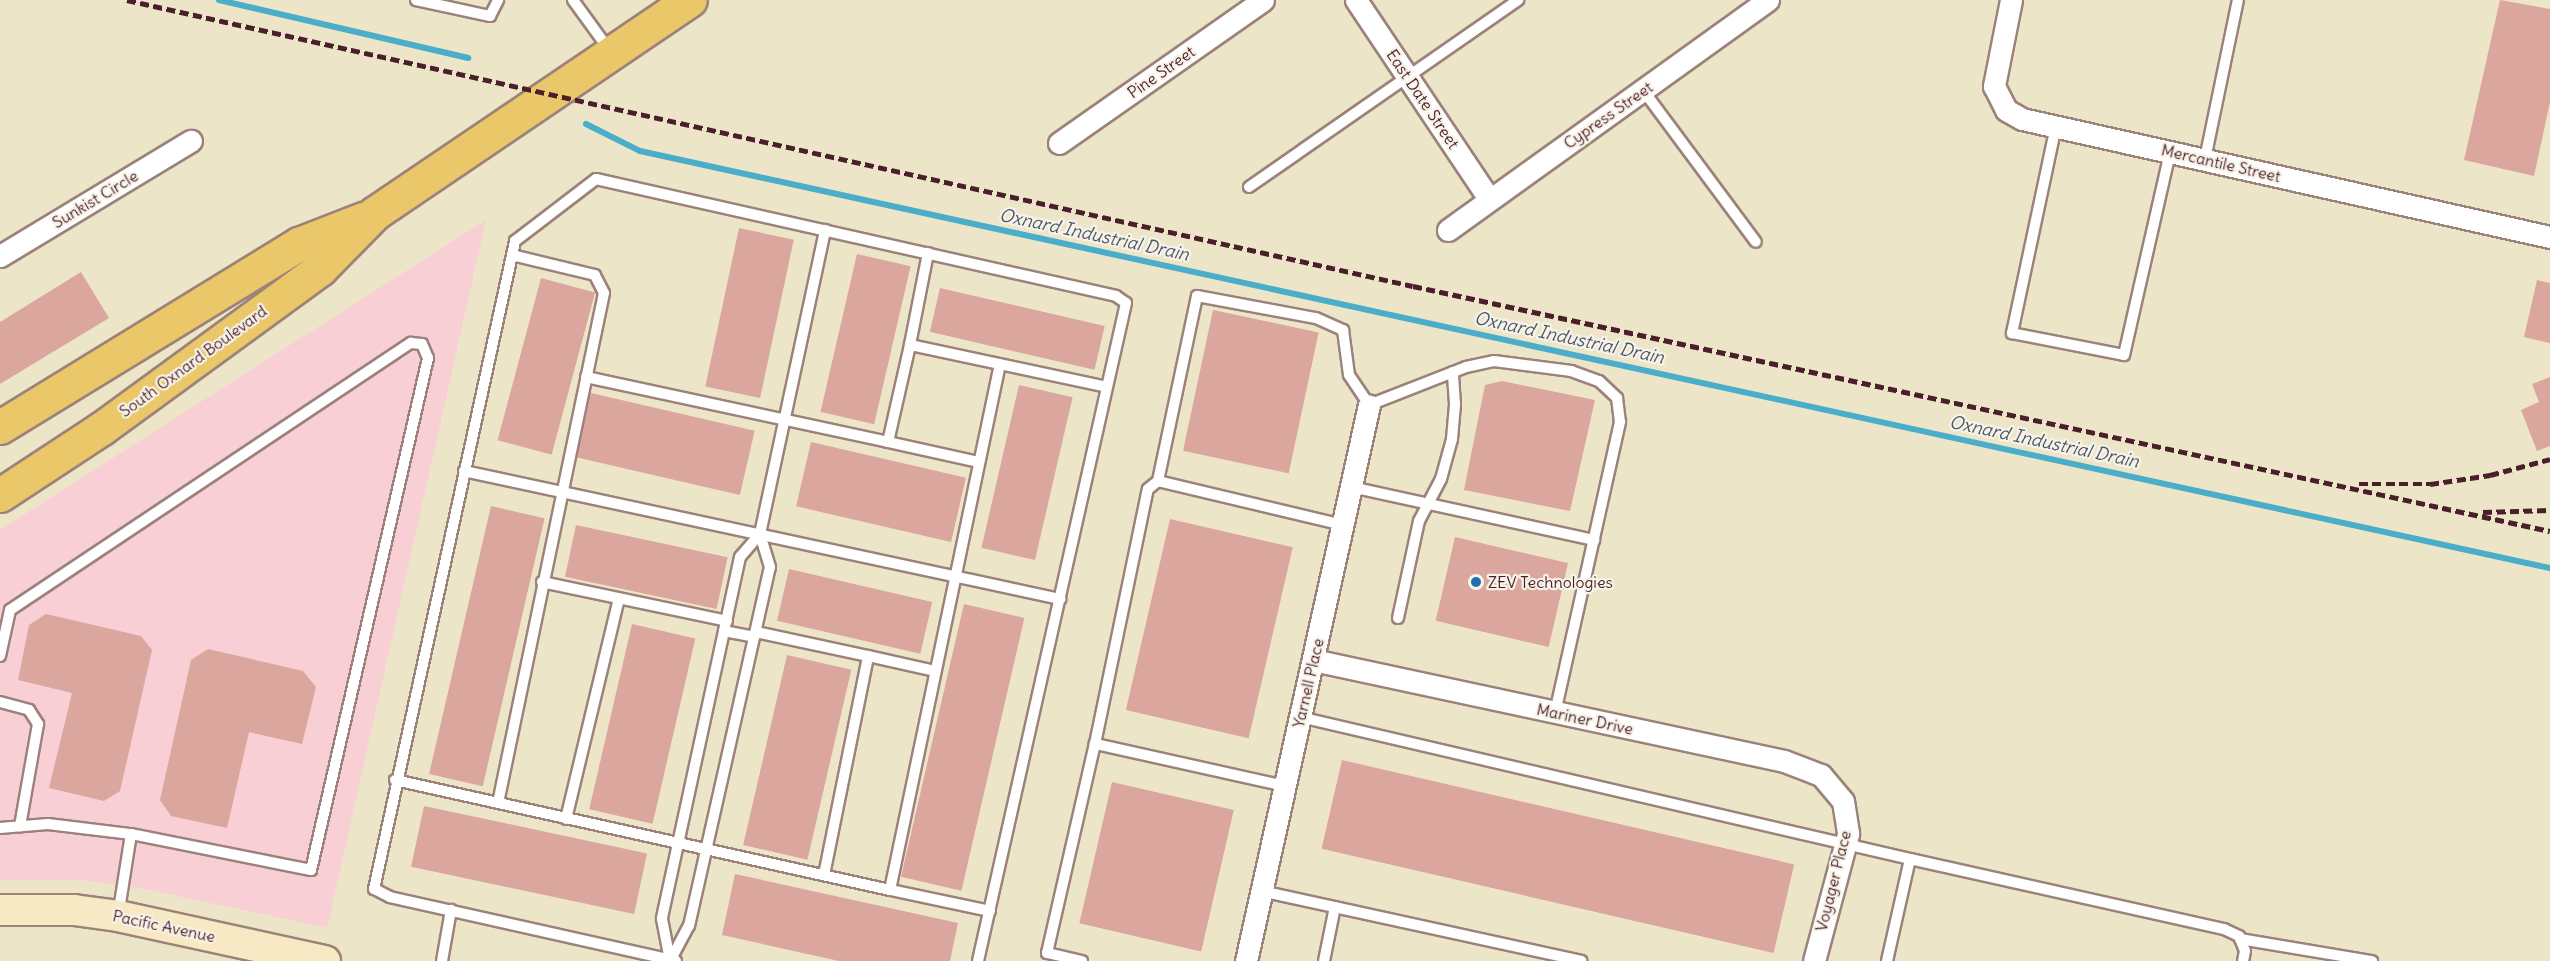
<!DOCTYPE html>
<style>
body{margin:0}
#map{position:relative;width:2550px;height:961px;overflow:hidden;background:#ede5c8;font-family:Delius,sans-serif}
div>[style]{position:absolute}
.built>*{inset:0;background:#f7cfd5}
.stream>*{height:6px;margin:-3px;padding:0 3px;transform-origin:3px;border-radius:3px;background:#4aadc9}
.building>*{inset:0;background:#dba69e;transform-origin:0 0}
.roads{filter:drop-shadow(2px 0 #9c827a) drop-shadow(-2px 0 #9c827a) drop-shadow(0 2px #9c827a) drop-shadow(0 -2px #9c827a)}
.lane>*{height:10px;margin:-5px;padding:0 5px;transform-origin:5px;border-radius:5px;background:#fff}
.street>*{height:21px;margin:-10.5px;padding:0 10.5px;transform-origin:10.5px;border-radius:10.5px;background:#fff}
.secondary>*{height:30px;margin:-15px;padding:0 15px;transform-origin:15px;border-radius:15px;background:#f7e9c3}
.primary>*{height:33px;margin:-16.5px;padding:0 16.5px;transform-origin:16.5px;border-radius:16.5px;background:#eac769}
.rail>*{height:4.5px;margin-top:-2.25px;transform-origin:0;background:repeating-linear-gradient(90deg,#4a1f2b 0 9px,transparent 0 13.5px)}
.dots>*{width:16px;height:16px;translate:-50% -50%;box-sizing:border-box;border:3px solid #f7f3e8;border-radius:50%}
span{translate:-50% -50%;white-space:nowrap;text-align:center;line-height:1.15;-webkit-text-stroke:4.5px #f7f3e8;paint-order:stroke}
.street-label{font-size:16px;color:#4a1f2b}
.poi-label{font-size:16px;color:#4a1f2b}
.left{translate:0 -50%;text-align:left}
.water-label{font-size:18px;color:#4a586a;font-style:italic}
</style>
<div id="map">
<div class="built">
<i style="clip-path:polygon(486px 220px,327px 928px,145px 889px,81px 880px,0 880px,0 530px)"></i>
</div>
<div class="stream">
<i style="left:219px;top:0;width:256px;rotate:13.1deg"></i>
<i style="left:586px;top:124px;width:60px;rotate:26.6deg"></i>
<i style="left:640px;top:151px;width:1955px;rotate:12.32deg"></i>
</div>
<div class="building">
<i style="clip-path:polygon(2500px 0,2550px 9px,2550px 102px,2534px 176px,2464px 160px)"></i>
<i style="left:739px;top:228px;width:56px;height:162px;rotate:12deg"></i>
<i style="left:857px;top:254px;width:55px;height:162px;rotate:13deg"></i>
<i style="clip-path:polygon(81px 272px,109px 318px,0 384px,0 322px)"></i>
<i style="left:541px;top:278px;width:56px;height:168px;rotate:15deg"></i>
<i style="clip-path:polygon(2537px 280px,2550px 283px,2550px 343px,2524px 337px)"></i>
<i style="left:940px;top:288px;width:169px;height:45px;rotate:13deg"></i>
<i style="left:1213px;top:310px;width:108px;height:144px;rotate:12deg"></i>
<i style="clip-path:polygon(2550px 377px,2550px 446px,2537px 451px,2521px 410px,2539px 402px,2532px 384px)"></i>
<i style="clip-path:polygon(1502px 381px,1595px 400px,1570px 511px,1464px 490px,1485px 385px)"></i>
<i style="left:1019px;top:385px;width:55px;height:167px;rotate:13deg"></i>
<i style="left:591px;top:393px;width:168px;height:66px;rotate:13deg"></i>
<i style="left:811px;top:442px;width:159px;height:66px;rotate:13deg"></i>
<i style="left:491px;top:506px;width:55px;height:275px;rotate:13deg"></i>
<i style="left:1170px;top:519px;width:126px;height:196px;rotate:13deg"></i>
<i style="left:576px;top:525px;width:155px;height:53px;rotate:12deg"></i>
<i style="left:1455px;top:537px;width:116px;height:86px;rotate:13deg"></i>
<i style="left:789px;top:569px;width:147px;height:53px;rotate:13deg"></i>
<i style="left:964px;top:604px;width:62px;height:280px;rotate:13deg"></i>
<i style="clip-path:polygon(46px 614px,141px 636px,152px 650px,120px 791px,104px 801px,49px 788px,72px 693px,18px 680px,29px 625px)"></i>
<i style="left:632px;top:624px;width:65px;height:190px;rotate:13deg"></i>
<i style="clip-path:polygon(208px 649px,303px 671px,316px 687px,302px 744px,249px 732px,227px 828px,171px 816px,160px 800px,191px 660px)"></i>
<i style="left:787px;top:655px;width:66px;height:195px;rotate:13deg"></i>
<i style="left:1342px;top:760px;width:464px;height:91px;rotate:13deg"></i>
<i style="left:1112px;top:782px;width:125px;height:145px;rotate:13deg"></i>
<i style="left:424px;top:806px;width:228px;height:62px;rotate:12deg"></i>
<i style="clip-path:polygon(735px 874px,958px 923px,950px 961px,839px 961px,722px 935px)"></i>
</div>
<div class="roads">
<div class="lane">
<i style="left:416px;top:0;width:76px;rotate:12.2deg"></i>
<i style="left:490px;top:16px;width:18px;rotate:-63deg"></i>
<i style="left:573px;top:0;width:63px;rotate:54deg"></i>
<i style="left:1643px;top:90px;width:189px;rotate:53.4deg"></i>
<i style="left:2056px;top:126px;width:212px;rotate:102deg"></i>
<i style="left:2012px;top:333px;width:114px;rotate:11.1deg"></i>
<i style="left:2124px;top:355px;width:208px;rotate:-77.2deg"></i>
<i style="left:2205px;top:159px;width:162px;rotate:-78.3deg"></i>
<i style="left:1249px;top:187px;width:328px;rotate:-34.8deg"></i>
<i style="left:928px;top:253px;width:94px;rotate:101.1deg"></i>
<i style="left:910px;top:345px;width:201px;rotate:12deg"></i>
<i style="left:586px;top:377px;width:309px;rotate:12.1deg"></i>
<i style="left:888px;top:442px;width:99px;rotate:-77.2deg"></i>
<i style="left:888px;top:442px;width:93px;rotate:12.4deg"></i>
<i style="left:464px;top:471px;width:610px;rotate:12.12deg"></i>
<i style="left:1158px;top:481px;width:189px;rotate:-78.1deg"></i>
<i style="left:1197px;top:296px;width:121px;rotate:10.5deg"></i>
<i style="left:1316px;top:318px;width:30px;rotate:24deg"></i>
<i style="left:1343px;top:330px;width:45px;rotate:82.4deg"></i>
<i style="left:1349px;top:375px;width:36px;rotate:56deg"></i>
<i style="left:1369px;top:405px;width:104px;rotate:-21.4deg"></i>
<i style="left:1466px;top:367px;width:29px;rotate:-12deg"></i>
<i style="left:1494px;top:361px;width:78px;rotate:7.4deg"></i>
<i style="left:1571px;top:371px;width:30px;rotate:20deg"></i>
<i style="left:1599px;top:381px;width:25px;rotate:43deg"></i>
<i style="left:1617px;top:398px;width:24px;rotate:83deg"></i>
<i style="left:1620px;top:422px;width:298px;rotate:102.6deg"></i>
<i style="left:1351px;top:487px;width:249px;rotate:12.3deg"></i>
<i style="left:760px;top:534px;width:311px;rotate:-77.9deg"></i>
<i style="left:542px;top:582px;width:189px;rotate:11.9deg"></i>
<i style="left:1398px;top:618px;width:99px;rotate:-77.8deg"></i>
<i style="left:1419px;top:521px;width:47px;rotate:-62.4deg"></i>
<i style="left:1441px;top:479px;width:41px;rotate:-74.6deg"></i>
<i style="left:1452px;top:439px;width:35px;rotate:-85deg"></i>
<i style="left:1455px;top:404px;width:32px;rotate:-94deg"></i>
<i style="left:724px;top:631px;width:31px;rotate:11deg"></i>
<i style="left:756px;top:632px;width:115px;rotate:12.1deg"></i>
<i style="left:0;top:656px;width:47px;rotate:-77.7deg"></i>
<i style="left:10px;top:610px;width:482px;rotate:-33.7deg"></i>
<i style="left:411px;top:343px;width:11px;rotate:5deg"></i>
<i style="left:422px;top:344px;width:15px;rotate:67deg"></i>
<i style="left:428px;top:358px;width:525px;rotate:102.87deg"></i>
<i style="left:311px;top:870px;width:184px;rotate:-168.7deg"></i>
<i style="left:131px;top:834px;width:83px;rotate:99deg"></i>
<i style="left:0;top:702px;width:30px;rotate:15deg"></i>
<i style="left:29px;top:710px;width:17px;rotate:57deg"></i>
<i style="left:38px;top:724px;width:104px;rotate:100deg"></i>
<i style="left:1300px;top:717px;width:626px;rotate:13.1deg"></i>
<i style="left:1910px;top:859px;width:105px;rotate:102.7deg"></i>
<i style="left:395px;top:780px;width:507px;rotate:12.53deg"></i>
<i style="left:1285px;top:786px;width:195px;rotate:-167.5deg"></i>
<i style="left:1095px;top:744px;width:260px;rotate:-78.3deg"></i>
<i style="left:1148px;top:489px;width:13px;rotate:-39deg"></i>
<i style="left:1158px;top:481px;width:190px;rotate:13.4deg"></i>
<i style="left:498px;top:803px;width:521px;rotate:-78.26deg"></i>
<i style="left:604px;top:293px;width:20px;rotate:-117deg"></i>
<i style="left:595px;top:275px;width:85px;rotate:-166.5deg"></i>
<i style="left:566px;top:819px;width:227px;rotate:-76.5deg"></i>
<i style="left:0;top:828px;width:48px;rotate:-4.8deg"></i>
<i style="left:48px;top:824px;width:84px;rotate:6.9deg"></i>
<i style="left:1910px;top:859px;width:322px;rotate:12.6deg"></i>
<i style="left:2224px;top:929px;width:17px;rotate:25deg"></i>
<i style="left:2239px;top:936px;width:16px;rotate:68deg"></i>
<i style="left:2245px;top:951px;width:10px;rotate:101deg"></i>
<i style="left:824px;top:875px;width:223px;rotate:-78.6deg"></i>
<i style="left:868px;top:656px;width:69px;rotate:12.6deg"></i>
<i style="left:1261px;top:891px;width:328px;rotate:12.3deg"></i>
<i style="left:990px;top:911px;width:102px;rotate:-168.1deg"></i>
<i style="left:890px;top:890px;width:537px;rotate:-78.19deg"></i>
<i style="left:2240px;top:939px;width:134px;rotate:9.5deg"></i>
<i style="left:442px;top:961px;width:52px;rotate:-80deg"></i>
<i style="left:670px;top:961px;width:40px;rotate:-62deg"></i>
<i style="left:689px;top:926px;width:368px;rotate:-77.3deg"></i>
<i style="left:770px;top:567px;width:34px;rotate:-107deg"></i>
<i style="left:760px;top:534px;width:30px;rotate:131deg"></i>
<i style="left:740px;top:557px;width:370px;rotate:102.2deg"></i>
<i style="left:662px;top:919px;width:42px;rotate:79deg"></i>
<i style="left:676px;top:961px;width:293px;rotate:-167.4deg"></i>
<i style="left:390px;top:897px;width:18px;rotate:-153deg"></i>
<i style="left:374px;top:889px;width:663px;rotate:-77.72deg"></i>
<i style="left:515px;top:241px;width:102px;rotate:-37.4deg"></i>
<i style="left:596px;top:179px;width:533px;rotate:12.68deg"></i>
<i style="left:1116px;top:296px;width:12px;rotate:35deg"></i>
<i style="left:1126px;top:303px;width:674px;rotate:102.68deg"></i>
<i style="left:1082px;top:961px;width:36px;rotate:-167deg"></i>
<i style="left:1047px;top:953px;width:214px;rotate:-77.1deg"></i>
<i style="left:1324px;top:961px;width:55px;rotate:-78.5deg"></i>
</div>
<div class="street">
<i style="left:1356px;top:0;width:239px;rotate:56.2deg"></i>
<i style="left:2011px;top:0;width:88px;rotate:101.2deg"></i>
<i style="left:1994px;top:86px;width:27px;rotate:63deg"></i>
<i style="left:2006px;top:110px;width:18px;rotate:29deg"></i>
<i style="left:2022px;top:119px;width:541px;rotate:12.6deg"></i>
<i style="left:1059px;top:143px;width:249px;rotate:-35deg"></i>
<i style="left:1448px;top:230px;width:394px;rotate:-35.7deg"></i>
<i style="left:0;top:256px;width:223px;rotate:-31.1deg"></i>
<i style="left:1313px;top:660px;width:482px;rotate:12.1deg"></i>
<i style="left:1784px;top:761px;width:40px;rotate:21deg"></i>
<i style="left:1821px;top:775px;width:34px;rotate:50deg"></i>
<i style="left:1843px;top:801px;width:33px;rotate:81deg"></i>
<i style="left:1848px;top:834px;width:131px;rotate:105deg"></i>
<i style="left:1246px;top:961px;width:569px;rotate:-77.53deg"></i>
</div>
<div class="secondary">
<i style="left:0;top:910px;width:74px"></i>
<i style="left:74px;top:910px;width:44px;rotate:7.8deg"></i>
<i style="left:118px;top:916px;width:212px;rotate:12.3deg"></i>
</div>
<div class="primary">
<i style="left:0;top:427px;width:351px;rotate:-31.5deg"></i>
<i style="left:299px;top:244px;width:69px;rotate:-21.3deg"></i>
<i style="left:0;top:495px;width:122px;rotate:-33.3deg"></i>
<i style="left:102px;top:428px;width:270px;rotate:-36.1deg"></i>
<i style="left:320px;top:269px;width:78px;rotate:-45.5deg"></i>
<i style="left:375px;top:213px;width:380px;rotate:-34.1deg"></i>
</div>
</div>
<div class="rail">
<i style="left:127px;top:0;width:1317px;rotate:12.54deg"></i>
<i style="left:1413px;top:286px;width:1163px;rotate:12.16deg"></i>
<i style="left:2359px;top:484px;width:71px"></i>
<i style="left:2430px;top:484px;width:61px;rotate:-8.5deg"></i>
<i style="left:2490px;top:475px;width:62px;rotate:-14.9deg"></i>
<i style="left:2483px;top:512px;width:67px;rotate:-1.7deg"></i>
</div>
<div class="dots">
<i style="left:1476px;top:582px;background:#1f6fb2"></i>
</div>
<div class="street-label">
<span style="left:1161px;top:72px;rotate:-35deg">Pine Street</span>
<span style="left:1423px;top:99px;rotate:56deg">East Date Street</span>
<span style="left:1608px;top:115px;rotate:-35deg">Cypress Street</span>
<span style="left:2221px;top:163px;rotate:13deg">Mercantile Street</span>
<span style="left:95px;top:199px;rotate:-31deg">Sunkist Circle</span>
<span style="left:193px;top:361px;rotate:-36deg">South Oxnard Boulevard</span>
<span style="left:1308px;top:683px;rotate:-77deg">Yarnell Place</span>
<span style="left:1585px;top:719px;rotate:12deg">Mariner Drive</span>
<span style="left:1833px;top:881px;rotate:-76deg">Voyager Place</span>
<span style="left:164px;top:926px;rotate:12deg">Pacific Avenue</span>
</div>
<div class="poi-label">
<span class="left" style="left:1488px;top:582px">ZEV Technologies</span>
</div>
<div class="water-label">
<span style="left:1094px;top:235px;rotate:12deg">Oxnard Industrial Drain</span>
<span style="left:1569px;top:338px;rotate:12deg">Oxnard Industrial Drain</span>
<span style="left:2044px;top:442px;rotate:12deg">Oxnard Industrial Drain</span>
</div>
</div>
